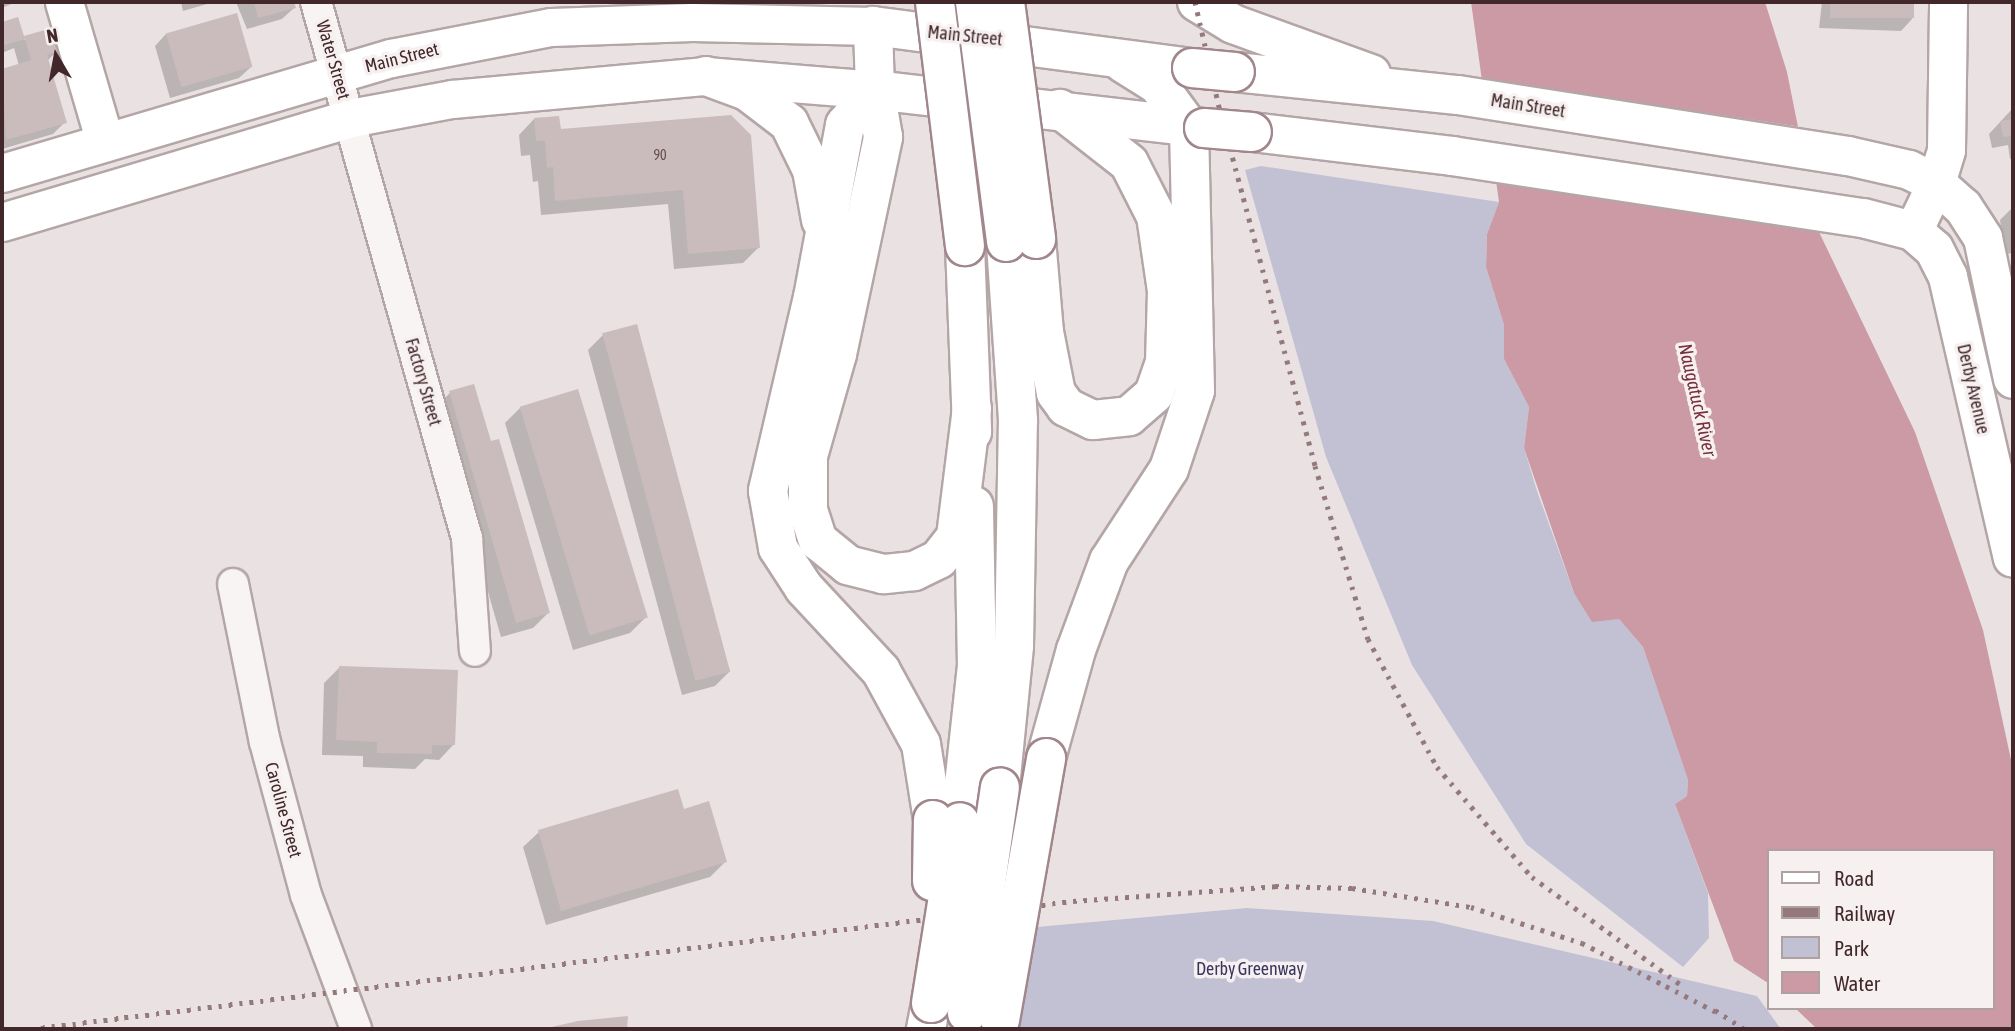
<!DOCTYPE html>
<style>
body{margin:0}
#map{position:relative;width:2015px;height:1031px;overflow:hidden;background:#eae1e2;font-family:"Asap Condensed",sans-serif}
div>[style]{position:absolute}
.green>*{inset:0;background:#c2c1d4}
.water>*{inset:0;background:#cb9aa5}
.pier>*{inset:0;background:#eae1e2}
.shadow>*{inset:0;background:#0003}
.building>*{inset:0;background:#cabbbc;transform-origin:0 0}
.roads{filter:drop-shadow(2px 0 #b4a6a7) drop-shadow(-2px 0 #b4a6a7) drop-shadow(0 2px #b4a6a7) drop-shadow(0 -2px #b4a6a7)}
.minor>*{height:30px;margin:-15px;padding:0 15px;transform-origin:15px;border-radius:15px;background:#f8f4f4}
.major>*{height:37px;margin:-18.5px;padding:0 18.5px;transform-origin:18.5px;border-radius:18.5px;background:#fff}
.highway>*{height:38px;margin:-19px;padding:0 19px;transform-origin:19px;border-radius:19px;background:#fff}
.rail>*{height:5px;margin-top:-2.5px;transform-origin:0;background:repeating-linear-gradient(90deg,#94797c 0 3.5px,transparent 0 10.5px)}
.bridges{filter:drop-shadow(2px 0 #a1878b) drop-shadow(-2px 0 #a1878b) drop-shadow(0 2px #a1878b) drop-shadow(0 -2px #a1878b)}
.highway-bridge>*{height:38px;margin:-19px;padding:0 19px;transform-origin:19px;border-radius:19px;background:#fff}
span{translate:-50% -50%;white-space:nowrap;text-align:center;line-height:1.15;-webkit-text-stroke:7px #f7f0f1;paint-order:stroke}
.number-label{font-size:14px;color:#644d4f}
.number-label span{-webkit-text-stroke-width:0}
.street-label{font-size:18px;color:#42282b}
.park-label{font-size:18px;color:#38355f}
.water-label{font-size:19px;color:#78303d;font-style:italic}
.frame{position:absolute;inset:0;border:4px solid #42282b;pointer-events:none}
.legend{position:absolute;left:1767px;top:849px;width:228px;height:161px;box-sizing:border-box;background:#f7f0f1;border:2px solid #afa0a2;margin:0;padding:9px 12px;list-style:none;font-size:21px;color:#42282b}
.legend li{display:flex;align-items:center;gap:14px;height:35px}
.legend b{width:35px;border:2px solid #afa0a2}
.north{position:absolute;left:21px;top:21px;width:70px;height:70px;-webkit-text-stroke:5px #f7f0f1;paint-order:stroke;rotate:350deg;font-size:19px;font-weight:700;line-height:28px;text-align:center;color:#42282b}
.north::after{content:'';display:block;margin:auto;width:24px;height:32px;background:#42282b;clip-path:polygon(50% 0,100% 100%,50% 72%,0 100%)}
</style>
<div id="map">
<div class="green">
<i style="clip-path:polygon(1261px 166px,1499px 202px,1487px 234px,1486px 267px,1504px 325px,1504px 359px,1529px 407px,1524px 448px,1537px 491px,1574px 593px,1619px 619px,1643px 647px,1688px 780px,1687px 796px,1675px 804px,1708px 893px,1709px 938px,1683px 967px,1526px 844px,1412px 665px,1326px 457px,1245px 170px)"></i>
<i style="clip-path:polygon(1247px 908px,1433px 921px,1757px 996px,1781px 1029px,1016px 1029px,1037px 927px)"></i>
</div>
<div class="water">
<i style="clip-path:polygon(1471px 2px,1765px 2px,1787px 72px,1819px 232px,1915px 432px,1983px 630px,2013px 769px,2013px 1029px,1817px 1029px,1795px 1008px,1992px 1008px,1992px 851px,1768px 851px,1768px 983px,1734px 961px,1675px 804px,1687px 796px,1688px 780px,1643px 647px,1619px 619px,1592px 622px,1574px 593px,1524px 448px,1529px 407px,1504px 359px,1504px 325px,1486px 267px,1487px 234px,1499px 202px)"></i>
</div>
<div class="pier">
<i style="clip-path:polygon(1481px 79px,1802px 127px,1822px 229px,1493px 179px)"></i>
</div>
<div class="shadow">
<i style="clip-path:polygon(2px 2px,16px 2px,2px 8px)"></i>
<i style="clip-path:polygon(181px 2px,214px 2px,183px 11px)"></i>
<i style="clip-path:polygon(236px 2px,292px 2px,294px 8px,282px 19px,247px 29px)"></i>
<i style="clip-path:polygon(1822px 2px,1913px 2px,1912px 19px,1901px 31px,1819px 28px)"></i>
<i style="clip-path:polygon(17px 19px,23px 39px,57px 51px,47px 61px,65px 122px,53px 134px,2px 149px,2px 70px,19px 66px,14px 48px,2px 53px,2px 23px)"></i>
<i style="clip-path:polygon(166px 34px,251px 67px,239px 78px,170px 98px,155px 46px)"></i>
<i style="clip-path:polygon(2013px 108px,2013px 159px,2010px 159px,2008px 145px,1992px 148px,1989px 134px)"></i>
<i style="clip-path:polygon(730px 117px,758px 248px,743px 263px,674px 269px,668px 204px,541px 215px,538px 181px,533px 182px,530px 155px,521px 156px,519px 135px,534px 119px,559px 131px)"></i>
<i style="clip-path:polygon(2013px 207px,2013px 253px,2005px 254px,2000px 220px)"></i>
<i style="clip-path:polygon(603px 335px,730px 671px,715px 686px,682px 695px,588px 350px)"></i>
<i style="clip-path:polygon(450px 393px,490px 443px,548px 613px,533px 628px,501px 637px,435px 408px)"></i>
<i style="clip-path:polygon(520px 408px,645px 618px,630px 633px,573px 650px,505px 423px)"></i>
<i style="clip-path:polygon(339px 668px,454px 744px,439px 760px,425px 759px,415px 769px,363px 767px,363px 756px,322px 755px,324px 683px)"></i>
<i style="clip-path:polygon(677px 792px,683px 811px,725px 862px,710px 877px,546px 925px,523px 847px,539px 832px)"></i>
</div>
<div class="building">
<i style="clip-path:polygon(254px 2px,294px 2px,296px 8px,258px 18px)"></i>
<i style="left:1830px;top:2px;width:84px;height:16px"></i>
<i style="left:237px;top:13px;width:56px;height:74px;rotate:74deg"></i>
<i style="clip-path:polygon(18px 17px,24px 36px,52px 28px,59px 51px,47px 55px,67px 123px,6px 140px,2px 69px,31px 60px,25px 39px,2px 46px,2px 22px)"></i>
<i style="clip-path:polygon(731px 115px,751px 135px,760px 248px,688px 254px,683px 190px,555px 201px,553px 167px,547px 168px,545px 141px,536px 141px,534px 118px,559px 116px,561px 129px)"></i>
<i style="clip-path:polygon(2013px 119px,2013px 136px,2003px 137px,2000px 121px)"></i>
<i style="left:637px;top:324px;width:360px;height:36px;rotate:75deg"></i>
<i style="clip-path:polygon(474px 384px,491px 441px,499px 439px,550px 613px,516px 623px,449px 391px)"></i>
<i style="left:578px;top:389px;width:239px;height:61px;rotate:73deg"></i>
<i style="clip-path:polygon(339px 666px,458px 670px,455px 745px,432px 745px,432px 754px,377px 753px,377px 742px,336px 740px)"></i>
<i style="clip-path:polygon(678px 789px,684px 809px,709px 801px,727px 862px,561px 911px,538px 830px)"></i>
<i style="clip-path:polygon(628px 1016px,627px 1029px,543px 1029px,578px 1021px)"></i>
</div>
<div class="roads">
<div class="minor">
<i style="left:316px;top:2px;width:557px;rotate:74.27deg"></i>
<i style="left:467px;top:538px;width:113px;rotate:86deg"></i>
<i style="left:233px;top:584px;width:161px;rotate:78.6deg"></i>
<i style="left:265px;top:742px;width:158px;rotate:75deg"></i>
<i style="left:306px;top:895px;width:143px;rotate:69.5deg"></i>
</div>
<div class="major">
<i style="left:64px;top:2px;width:146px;rotate:73.7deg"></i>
<i style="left:2px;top:173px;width:406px;rotate:-16.5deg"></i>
<i style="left:391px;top:58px;width:163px;rotate:-11deg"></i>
<i style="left:551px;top:27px;width:141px;rotate:-2deg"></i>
<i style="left:692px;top:22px;width:181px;rotate:1.3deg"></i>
<i style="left:2px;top:222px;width:363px;rotate:-16.6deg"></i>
<i style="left:350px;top:118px;width:104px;rotate:-10.6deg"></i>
<i style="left:452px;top:99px;width:255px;rotate:-5.2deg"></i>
<i style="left:706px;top:76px;width:170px;rotate:4.7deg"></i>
<i style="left:1913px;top:231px;width:53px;rotate:-64.4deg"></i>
<i style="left:1936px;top:183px;width:34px;rotate:-73deg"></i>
<i style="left:1946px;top:150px;width:148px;rotate:-89.2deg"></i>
</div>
<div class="highway">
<i style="left:1197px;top:2px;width:42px;rotate:31.4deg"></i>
<i style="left:1233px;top:24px;width:147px;rotate:19.9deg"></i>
<i style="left:1235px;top:72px;width:224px;rotate:5.9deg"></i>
<i style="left:1458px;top:95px;width:395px;rotate:8.9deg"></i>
<i style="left:1848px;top:156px;width:63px;rotate:12.9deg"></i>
<i style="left:1909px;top:170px;width:30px;rotate:26deg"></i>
<i style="left:1936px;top:183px;width:36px;rotate:42deg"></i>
<i style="left:1963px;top:207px;width:37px;rotate:57deg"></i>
<i style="left:1983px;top:238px;width:144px;rotate:78deg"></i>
<i style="left:706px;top:76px;width:44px;rotate:20.1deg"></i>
<i style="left:747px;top:91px;width:53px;rotate:37.3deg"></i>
<i style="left:789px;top:123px;width:52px;rotate:63.9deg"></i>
<i style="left:812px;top:170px;width:51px;rotate:79.8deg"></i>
<i style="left:875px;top:90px;width:46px;rotate:130.6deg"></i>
<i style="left:845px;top:125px;width:175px;rotate:100.5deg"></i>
<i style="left:813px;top:297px;width:199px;rotate:103.1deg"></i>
<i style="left:768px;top:491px;width:58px;rotate:80deg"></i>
<i style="left:778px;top:548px;width:48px;rotate:57deg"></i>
<i style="left:804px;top:588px;width:113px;rotate:47.1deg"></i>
<i style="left:881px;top:671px;width:83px;rotate:61.3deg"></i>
<i style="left:921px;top:744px;width:77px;rotate:81deg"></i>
<i style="left:875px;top:90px;width:331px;rotate:6.6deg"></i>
<i style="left:1252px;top:132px;width:201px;rotate:6.8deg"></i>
<i style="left:1452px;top:156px;width:416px;rotate:8.6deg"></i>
<i style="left:1863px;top:218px;width:52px;rotate:14.6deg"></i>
<i style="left:1913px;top:231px;width:28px;rotate:41deg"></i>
<i style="left:1934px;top:249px;width:31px;rotate:63deg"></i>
<i style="left:1948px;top:277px;width:288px;rotate:77deg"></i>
<i style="left:1036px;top:239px;width:93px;rotate:85.1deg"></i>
<i style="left:1044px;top:332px;width:62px;rotate:78.9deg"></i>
<i style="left:1056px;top:393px;width:17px;rotate:54deg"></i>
<i style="left:1066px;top:407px;width:30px;rotate:26deg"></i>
<i style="left:1093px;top:420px;width:36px;rotate:-6deg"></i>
<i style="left:1129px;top:416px;width:33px;rotate:-41deg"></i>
<i style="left:1154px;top:394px;width:34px;rotate:-71deg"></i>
<i style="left:1165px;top:362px;width:71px;rotate:-88.4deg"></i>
<i style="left:1167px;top:291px;width:76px;rotate:-98.3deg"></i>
<i style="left:1156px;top:216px;width:59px;rotate:-117deg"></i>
<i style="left:1129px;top:163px;width:88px;rotate:-142deg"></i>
<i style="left:965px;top:246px;width:186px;rotate:87.8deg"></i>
<i style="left:972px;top:408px;width:130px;rotate:97.1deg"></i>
<i style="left:956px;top:537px;width:28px;rotate:128deg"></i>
<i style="left:939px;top:559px;width:28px;rotate:154deg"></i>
<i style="left:914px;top:571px;width:31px;rotate:174deg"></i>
<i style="left:883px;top:574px;width:36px;rotate:-166deg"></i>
<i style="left:848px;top:565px;width:38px;rotate:-141deg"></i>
<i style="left:818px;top:541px;width:33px;rotate:-108deg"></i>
<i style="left:808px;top:510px;width:54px;rotate:-90deg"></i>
<i style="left:808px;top:456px;width:106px;rotate:-74.1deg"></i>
<i style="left:837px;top:354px;width:222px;rotate:-78deg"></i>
<i style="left:883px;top:137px;width:48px;rotate:-99.7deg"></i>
<i style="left:875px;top:90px;width:64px;rotate:-91.8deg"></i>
<i style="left:873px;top:26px;width:322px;rotate:7.5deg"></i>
<i style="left:1046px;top:758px;width:112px;rotate:-74.5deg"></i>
<i style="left:1076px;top:650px;width:95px;rotate:-69.7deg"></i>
<i style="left:1109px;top:561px;width:110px;rotate:-56.9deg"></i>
<i style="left:1169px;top:469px;width:82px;rotate:-71.6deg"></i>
<i style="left:1195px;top:391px;width:264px;rotate:-91.3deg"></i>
<i style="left:1189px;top:127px;width:52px;rotate:-126.4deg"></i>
<i style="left:1158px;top:85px;width:41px;rotate:-147.8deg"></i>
<i style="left:1000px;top:787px;width:142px;rotate:-84.3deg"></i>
<i style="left:1014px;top:646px;width:226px;rotate:-89deg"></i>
<i style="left:1018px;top:420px;width:178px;rotate:-93.9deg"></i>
<i style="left:960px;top:822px;width:157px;rotate:-83.8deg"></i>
<i style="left:977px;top:666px;width:160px;rotate:-91.1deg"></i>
<i style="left:926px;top:1029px;width:26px;rotate:-79deg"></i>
</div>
</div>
<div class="rail">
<i style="left:1195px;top:2px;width:108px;rotate:77.1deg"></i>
<i style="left:1219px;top:107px;width:372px;rotate:75deg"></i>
<i style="left:1315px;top:466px;width:181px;rotate:73deg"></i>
<i style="left:1368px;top:639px;width:145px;rotate:61.7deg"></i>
<i style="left:1437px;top:767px;width:145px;rotate:49.2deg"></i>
<i style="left:1532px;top:877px;width:184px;rotate:35.9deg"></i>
<i style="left:1715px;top:1010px;width:35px;rotate:33deg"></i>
<i style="left:31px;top:1029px;width:1050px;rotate:-7deg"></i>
<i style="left:1073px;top:901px;width:203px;rotate:-4.2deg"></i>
<i style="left:1275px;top:886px;width:77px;rotate:1.5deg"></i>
<i style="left:1352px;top:888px;width:121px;rotate:9.1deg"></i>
<i style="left:1471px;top:907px;width:117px;rotate:18deg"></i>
<i style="left:1582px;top:943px;width:157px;rotate:27.2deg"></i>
</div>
<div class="bridges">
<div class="highway-bridge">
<i style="left:935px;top:2px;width:246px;rotate:83deg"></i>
<i style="left:975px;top:2px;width:242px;rotate:82.6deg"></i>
<i style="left:1005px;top:2px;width:239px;rotate:82.5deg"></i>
<i style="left:1192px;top:68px;width:43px;rotate:5.3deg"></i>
<i style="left:1204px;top:128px;width:48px;rotate:4.8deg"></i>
<i style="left:932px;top:881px;width:61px;rotate:-89.1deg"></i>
<i style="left:931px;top:1003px;width:183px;rotate:-80.9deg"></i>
<i style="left:967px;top:1013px;width:228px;rotate:-81.7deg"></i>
<i style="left:1000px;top:1020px;width:266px;rotate:-80deg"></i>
</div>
</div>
<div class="number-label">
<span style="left:660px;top:155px">90</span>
</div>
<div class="street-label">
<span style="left:965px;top:36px;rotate:6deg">Main Street</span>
<span style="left:402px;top:58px;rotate:-14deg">Main Street</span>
<span style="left:333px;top:60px;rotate:74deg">Water Street</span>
<span style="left:1528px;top:106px;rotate:9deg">Main Street</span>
<span style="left:423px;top:382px;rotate:74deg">Factory Street</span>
<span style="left:1973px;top:389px;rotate:77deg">Derby Avenue</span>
<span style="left:283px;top:810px;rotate:75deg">Caroline Street</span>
</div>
<div class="park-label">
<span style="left:1250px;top:969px">Derby Greenway</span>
</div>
<div class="water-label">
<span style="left:1697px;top:400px;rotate:77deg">Naugatuck River</span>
</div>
<div class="frame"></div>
<ul class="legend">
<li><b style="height:9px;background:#fff"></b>Road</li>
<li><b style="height:9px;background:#94797c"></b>Railway</li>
<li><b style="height:19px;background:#c2c1d4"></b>Park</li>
<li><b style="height:19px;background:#cb9aa5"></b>Water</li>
</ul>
<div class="north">N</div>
</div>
